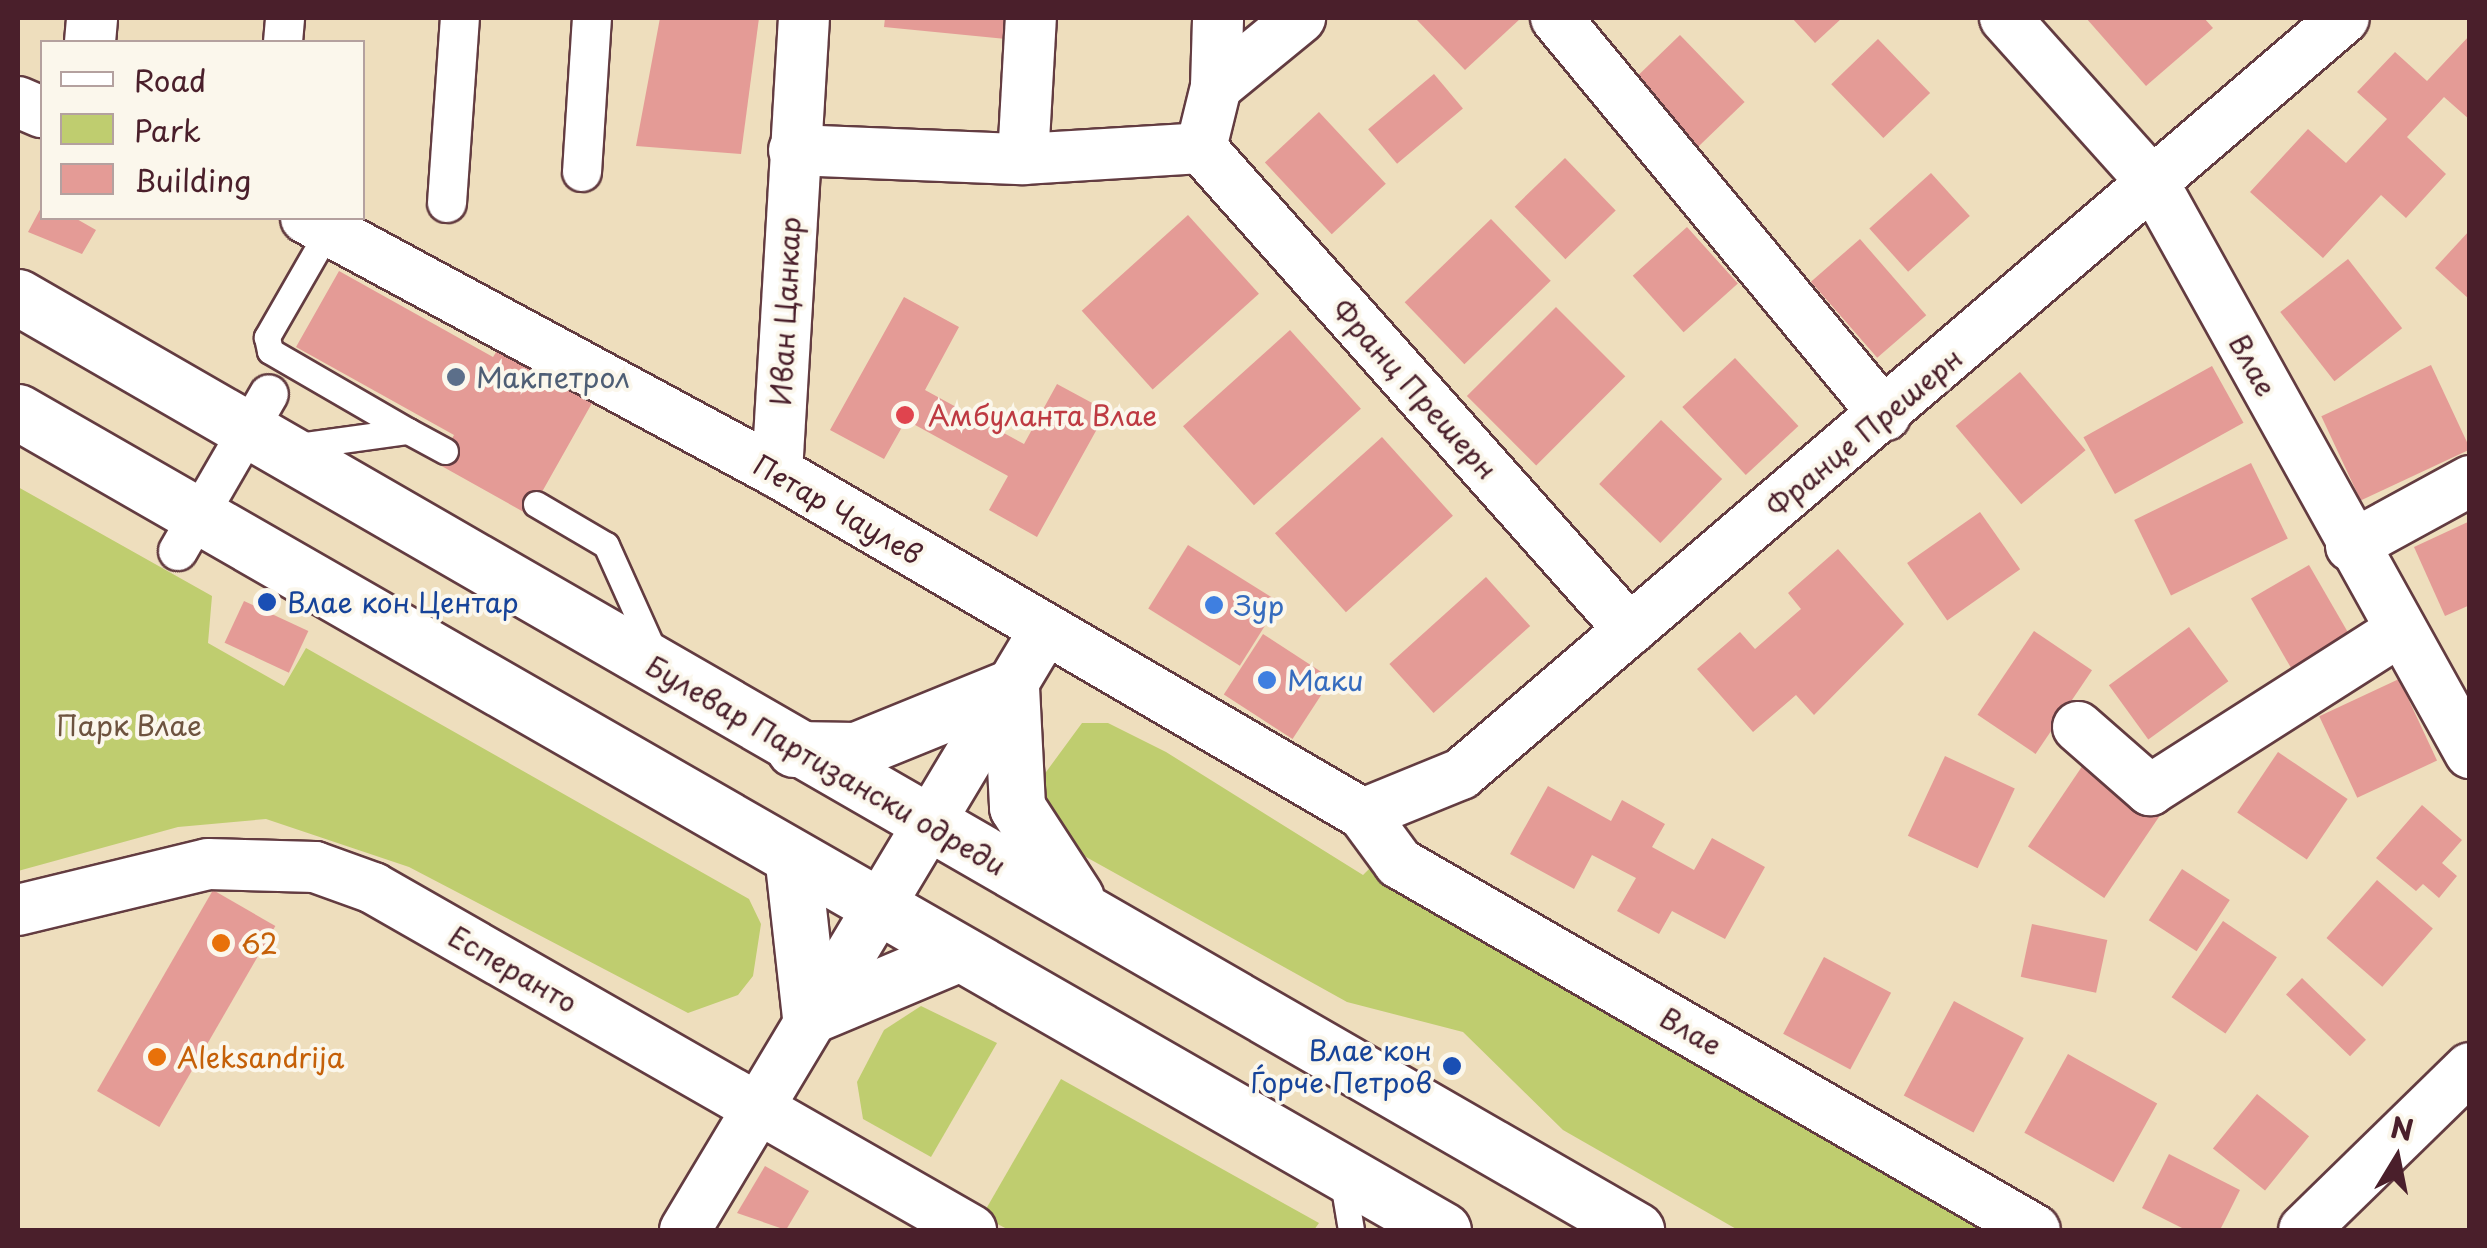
<!DOCTYPE html>
<meta charset="utf-8">
<style>
body{margin:0}
#map{position:relative;width:2487px;height:1248px;overflow:hidden;background:#eedebd;font-family:"Playpen Sans",sans-serif}
div>[style]{position:absolute}
.green>*{inset:0;background:#bfcd6f}
.building>*{inset:0;background:#e49b96;transform-origin:0 0}
.roads{filter:drop-shadow(2px 0 #633c41) drop-shadow(-2px 0 #633c41) drop-shadow(0 2px #633c41) drop-shadow(0 -2px #633c41)}
.service>*{height:25px;margin:-12.5px;padding:0 12.5px;transform-origin:12.5px;border-radius:12.5px;background:#fff}
.pedestrian>*{height:38px;margin:-19px;padding:0 19px;transform-origin:19px;border-radius:19px;background:#fff}
.minor>*{height:50px;margin:-25px;padding:0 25px;transform-origin:25px;border-radius:25px;background:#fff}
.tertiary>*{height:55px;margin:-27.5px;padding:0 27.5px;transform-origin:27.5px;border-radius:27.5px;background:#fff}
.dots>*{width:28px;height:28px;translate:-50% -50%;box-sizing:border-box;border:5px solid #fbf7ec;border-radius:50%}
span{translate:-50% -50%;white-space:nowrap;text-align:center;line-height:1.15;-webkit-text-stroke:8px #fbf7ec;paint-order:stroke}
.street-label{font-size:28px;color:#4a1f2b}
.service-label{font-size:28px;color:#4e5e75}
.left{translate:0 -50%;text-align:left}
.health-label{font-size:28px;color:#be3a42}
.transit-label{font-size:28px;color:#164399}
.right{translate:-100% -50%;text-align:right}
.shop-label{font-size:28px;color:#366cbe}
.park-label{font-size:28px;color:#6d533f}
.food-label{font-size:28px;color:#c56008}
.frame{position:absolute;inset:0;border:20px solid #4a1f2b;pointer-events:none}
.legend{position:absolute;left:40px;top:40px;width:325px;height:180px;box-sizing:border-box;background:#fbf7ec;border:2px solid #b4a19f;margin:0;padding:12px 18px;list-style:none;font-size:30px;color:#4a1f2b}
.legend li{display:flex;align-items:center;gap:20px;height:50px}
.legend b{width:50px;border:2px solid #b4a19f}
.north{position:absolute;left:2347px;top:1108px;width:100px;height:100px;-webkit-text-stroke:8px #fbf7ec;paint-order:stroke;rotate:10deg;font-size:28px;font-weight:700;line-height:40px;text-align:center;color:#4a1f2b}
.north::after{content:'';display:block;margin:auto;width:35px;height:45px;background:#4a1f2b;clip-path:polygon(50% 0,100% 100%,50% 72%,0 100%)}
</style>
<div id="map">
<div class="green">
<i style="clip-path:polygon(18px 487px,212px 596px,208px 643px,284px 686px,306px 648px,749px 899px,761px 924px,753px 976px,738px 995px,688px 1013px,409px 867px,266px 819px,178px 827px,18px 871px)"></i>
<i style="clip-path:polygon(1082px 723px,1108px 723px,1166px 752px,1363px 875px,1370px 868px,1996px 1230px,1738px 1230px,1563px 1130px,1463px 1032px,1347px 1002px,1059px 842px,1038px 783px)"></i>
<i style="clip-path:polygon(921px 1006px,997px 1043px,931px 1157px,863px 1119px,857px 1082px,884px 1030px)"></i>
<i style="clip-path:polygon(1061px 1079px,1319px 1223px,1314px 1230px,1009px 1230px,982px 1216px)"></i>
</div>
<div class="building">
<i style="clip-path:polygon(660px 18px,759px 18px,741px 154px,636px 146px)"></i>
<i style="clip-path:polygon(885px 18px,1008px 18px,1006px 39px,884px 27px)"></i>
<i style="clip-path:polygon(1521px 18px,1465px 70px,1417px 20px,1420px 18px)"></i>
<i style="clip-path:polygon(1792px 18px,1842px 18px,1815px 43px)"></i>
<i style="clip-path:polygon(2086px 18px,2204px 18px,2213px 28px,2146px 86px)"></i>
<i style="left:1680px;top:35px;width:93px;height:71px;rotate:46deg"></i>
<i style="clip-path:polygon(2470px 35px,2470px 120px,2444px 97px,2407px 137px,2446px 174px,2406px 218px,2381px 195px,2323px 258px,2250px 192px,2308px 129px,2346px 163px,2387px 119px,2357px 92px,2395px 52px,2427px 81px)"></i>
<i style="left:1878px;top:39px;width:75px;height:65px;rotate:46deg"></i>
<i style="left:1434px;top:74px;width:45px;height:86px;rotate:50deg"></i>
<i style="left:1319px;top:112px;width:98px;height:74px;rotate:47deg"></i>
<i style="left:1565px;top:158px;width:73px;height:70px;rotate:46deg"></i>
<i style="left:1931px;top:173px;width:58px;height:83px;rotate:48deg"></i>
<i style="clip-path:polygon(42px 206px,42px 218px,75px 218px,96px 230px,82px 254px,28px 232px)"></i>
<i style="left:1188px;top:215px;width:106px;height:143px;rotate:48deg"></i>
<i style="left:1491px;top:219px;width:86px;height:120px;rotate:46deg"></i>
<i style="left:1687px;top:227px;width:76px;height:73px;rotate:48deg"></i>
<i style="clip-path:polygon(2470px 230px,2470px 300px,2435px 268px)"></i>
<i style="left:1860px;top:239px;width:101px;height:65px;rotate:49deg"></i>
<i style="left:2348px;top:259px;width:88px;height:86px;rotate:52deg"></i>
<i style="clip-path:polygon(339px 271px,493px 357px,502px 343px,596px 396px,529px 515px,438px 464px,454px 435px,296px 347px)"></i>
<i style="clip-path:polygon(904px 297px,959px 327px,925px 390px,1024px 444px,1057px 384px,1107px 411px,1037px 537px,989px 510px,1008px 476px,906px 420px,884px 459px,830px 430px)"></i>
<i style="left:1556px;top:307px;width:98px;height:126px;rotate:45deg"></i>
<i style="left:1290px;top:330px;width:106px;height:144px;rotate:48deg"></i>
<i style="left:1735px;top:358px;width:93px;height:72px;rotate:47deg"></i>
<i style="left:2431px;top:365px;width:93px;height:121px;rotate:65deg"></i>
<i style="left:2212px;top:366px;width:65px;height:147px;rotate:61deg"></i>
<i style="left:2020px;top:372px;width:102px;height:84px;rotate:50deg"></i>
<i style="left:1661px;top:420px;width:85px;height:89px;rotate:44deg"></i>
<i style="left:1382px;top:437px;width:106px;height:144px;rotate:48deg"></i>
<i style="left:2251px;top:463px;width:84px;height:130px;rotate:64deg"></i>
<i style="left:1980px;top:512px;width:70px;height:89px;rotate:55deg"></i>
<i style="clip-path:polygon(2470px 521px,2470px 605px,2445px 616px,2414px 547px)"></i>
<i style="left:1188px;top:545px;width:108px;height:75px;rotate:32deg"></i>
<i style="clip-path:polygon(1838px 549px,1904px 624px,1814px 715px,1796px 695px,1753px 732px,1697px 669px,1740px 632px,1755px 649px,1801px 609px,1788px 593px)"></i>
<i style="left:2309px;top:565px;width:85px;height:67px;rotate:60deg"></i>
<i style="left:1486px;top:577px;width:66px;height:130px;rotate:48deg"></i>
<i style="left:244px;top:601px;width:71px;height:46px;rotate:25deg"></i>
<i style="left:2189px;top:627px;width:67px;height:99px;rotate:54deg"></i>
<i style="left:2034px;top:631px;width:70px;height:101px;rotate:34deg"></i>
<i style="left:1263px;top:634px;width:82px;height:72px;rotate:33deg"></i>
<i style="left:2399px;top:679px;width:90px;height:88px;rotate:65deg"></i>
<i style="left:2278px;top:752px;width:84px;height:73px;rotate:34deg"></i>
<i style="left:1945px;top:756px;width:77px;height:88px;rotate:25deg"></i>
<i style="left:2085px;top:762px;width:92px;height:102px;rotate:34deg"></i>
<i style="clip-path:polygon(1548px 786px,1611px 821px,1622px 800px,1665px 824px,1652px 847px,1694px 870px,1712px 838px,1765px 867px,1725px 939px,1672px 911px,1659px 934px,1617px 911px,1636px 878px,1592px 855px,1574px 889px,1510px 854px)"></i>
<i style="clip-path:polygon(2422px 805px,2462px 840px,2442px 863px,2457px 876px,2439px 898px,2423px 884px,2416px 891px,2376px 858px)"></i>
<i style="left:2182px;top:869px;width:57px;height:61px;rotate:33deg"></i>
<i style="left:2377px;top:880px;width:74px;height:77px;rotate:41deg"></i>
<i style="left:213px;top:890px;width:72px;height:232px;rotate:30deg"></i>
<i style="left:2223px;top:921px;width:65px;height:92px;rotate:34deg"></i>
<i style="left:2032px;top:924px;width:77px;height:54px;rotate:12deg"></i>
<i style="left:1824px;top:957px;width:76px;height:87px;rotate:28deg"></i>
<i style="left:2302px;top:978px;width:89px;height:23px;rotate:44deg"></i>
<i style="left:1954px;top:1001px;width:79px;height:107px;rotate:28deg"></i>
<i style="left:2068px;top:1054px;width:102px;height:90px;rotate:29deg"></i>
<i style="left:2257px;top:1094px;width:67px;height:70px;rotate:39deg"></i>
<i style="clip-path:polygon(2169px 1154px,2240px 1190px,2220px 1230px,2186px 1230px,2142px 1208px)"></i>
<i style="clip-path:polygon(765px 1166px,809px 1191px,786px 1230px,737px 1213px)"></i>
</div>
<div class="roads">
<div class="service">
<i style="left:329px;top:229px;width:125px;rotate:119.9deg"></i>
<i style="left:267px;top:337px;width:14px;rotate:78deg"></i>
<i style="left:270px;top:351px;width:160px;rotate:30.1deg"></i>
<i style="left:291px;top:447px;width:118px;rotate:-7.8deg"></i>
<i style="left:408px;top:431px;width:42px;rotate:28.4deg"></i>
<i style="left:536px;top:504px;width:81px;rotate:30.4deg"></i>
<i style="left:606px;top:545px;width:120px;rotate:65.8deg"></i>
<i style="left:1342px;top:1176px;width:55px;rotate:80.5deg"></i>
</div>
<div class="pedestrian">
<i style="left:283px;top:42px;width:24px;rotate:-85deg"></i>
<i style="left:582px;top:172px;width:154px;rotate:-86.3deg"></i>
<i style="left:447px;top:203px;width:185px;rotate:-86deg"></i>
<i style="left:178px;top:551px;width:181px;rotate:-59.9deg"></i>
</div>
<div class="minor">
<i style="left:1556px;top:18px;width:516px;rotate:50.35deg"></i>
<i style="left:2005px;top:18px;width:223px;rotate:48.1deg"></i>
<i style="left:2154px;top:184px;width:651px;rotate:60.95deg"></i>
<i style="left:90px;top:42px;width:24px;rotate:-85deg"></i>
<i style="left:1216px;top:87px;width:69px;rotate:-88.3deg"></i>
<i style="left:18px;top:102px;width:26px;rotate:23deg"></i>
<i style="left:1201px;top:148px;width:645px;rotate:48.33deg"></i>
<i style="left:794px;top:150px;width:229px;rotate:2.3deg"></i>
<i style="left:1023px;top:159px;width:178px;rotate:-3.5deg"></i>
<i style="left:1201px;top:148px;width:63px;rotate:-76.2deg"></i>
<i style="left:1216px;top:87px;width:109px;rotate:-39.4deg"></i>
<i style="left:1023px;top:159px;width:141px;rotate:-86.8deg"></i>
<i style="left:306px;top:218px;width:535px;rotate:28.34deg"></i>
<i style="left:777px;top:472px;width:678px;rotate:30.27deg"></i>
<i style="left:1363px;top:814px;width:61px;rotate:53.7deg"></i>
<i style="left:1399px;top:863px;width:734px;rotate:29.99deg"></i>
<i style="left:777px;top:472px;width:455px;rotate:-86.6deg"></i>
<i style="left:2351px;top:546px;width:136px;rotate:-28.6deg"></i>
<i style="left:2078px;top:727px;width:96px;rotate:41.2deg"></i>
<i style="left:2150px;top:790px;width:296px;rotate:-32.5deg"></i>
<i style="left:1363px;top:814px;width:106px;rotate:-22.2deg"></i>
<i style="left:1461px;top:774px;width:1162px;rotate:-40.57deg"></i>
<i style="left:18px;top:910px;width:195px;rotate:-13.6deg"></i>
<i style="left:208px;top:864px;width:107px;rotate:1.6deg"></i>
<i style="left:315px;top:867px;width:62px;rotate:19.9deg"></i>
<i style="left:373px;top:888px;width:689px;rotate:29.77deg"></i>
<i style="left:685px;top:1230px;width:700px;rotate:-59.04deg"></i>
<i style="left:2304px;top:1230px;width:232px;rotate:-44.3deg"></i>
</div>
<div class="tertiary">
<i style="left:18px;top:297px;width:1868px;rotate:29.97deg"></i>
<i style="left:18px;top:412px;width:1643px;rotate:29.86deg"></i>
<i style="left:794px;top:749px;width:62px;rotate:0.9deg"></i>
<i style="left:856px;top:750px;width:167px;rotate:-22.1deg"></i>
<i style="left:1011px;top:687px;width:120px;rotate:87.1deg"></i>
<i style="left:1017px;top:807px;width:108px;rotate:57deg"></i>
<i style="left:793px;top:863px;width:154px;rotate:83.7deg"></i>
<i style="left:810px;top:1016px;width:157px;rotate:-22.8deg"></i>
</div>
</div>
<div class="dots">
<i style="left:456px;top:377px;background:#5c6f8a"></i>
<i style="left:905px;top:415px;background:#e0444e"></i>
<i style="left:267px;top:602px;background:#1a4fb4"></i>
<i style="left:1214px;top:605px;background:#3f7fe0"></i>
<i style="left:1267px;top:680px;background:#3f7fe0"></i>
<i style="left:221px;top:943px;background:#e8710a"></i>
<i style="left:157px;top:1057px;background:#e8710a"></i>
<i style="left:1452px;top:1066px;background:#1a4fb4"></i>
</div>
<div class="street-label">
<span style="left:785px;top:311px;rotate:-87deg">Иван Цанкар</span>
<span style="left:2253px;top:365px;rotate:61deg">Влае</span>
<span style="left:1415px;top:389px;rotate:48deg">Франц Прешерн</span>
<span style="left:1864px;top:432px;rotate:-40deg">Францe Прешерн</span>
<span style="left:838px;top:509px;rotate:30deg">Петар Чаулев</span>
<span style="left:826px;top:765px;rotate:30deg">Булевар Партизански одреди</span>
<span style="left:513px;top:969px;rotate:30deg">Есперанто</span>
<span style="left:1691px;top:1031px;rotate:30deg">Влае</span>
</div>
<div class="service-label">
<span class="left" style="left:476px;top:377px">Макпетрол</span>
</div>
<div class="health-label">
<span class="left" style="left:928px;top:415px">Амбуланта Влае</span>
</div>
<div class="transit-label">
<span class="left" style="left:287px;top:602px">Влае кон Центар</span>
<span class="right" style="left:1432px;top:1066px">Влае кон<br>Ѓорче Петров</span>
</div>
<div class="shop-label">
<span class="left" style="left:1234px;top:605px">Зур</span>
<span class="left" style="left:1287px;top:680px">Маки</span>
</div>
<div class="park-label">
<span style="left:129px;top:725px">Парк Влае</span>
</div>
<div class="food-label">
<span class="left" style="left:241px;top:943px">62</span>
<span class="left" style="left:177px;top:1057px">Aleksandrija</span>
</div>
<div class="frame"></div>
<ul class="legend">
<li><b style="height:12px;background:#fff"></b>Road</li>
<li><b style="height:28px;background:#bfcd6f"></b>Park</li>
<li><b style="height:28px;background:#e49b96"></b>Building</li>
</ul>
<div class="north">N</div>
</div>
